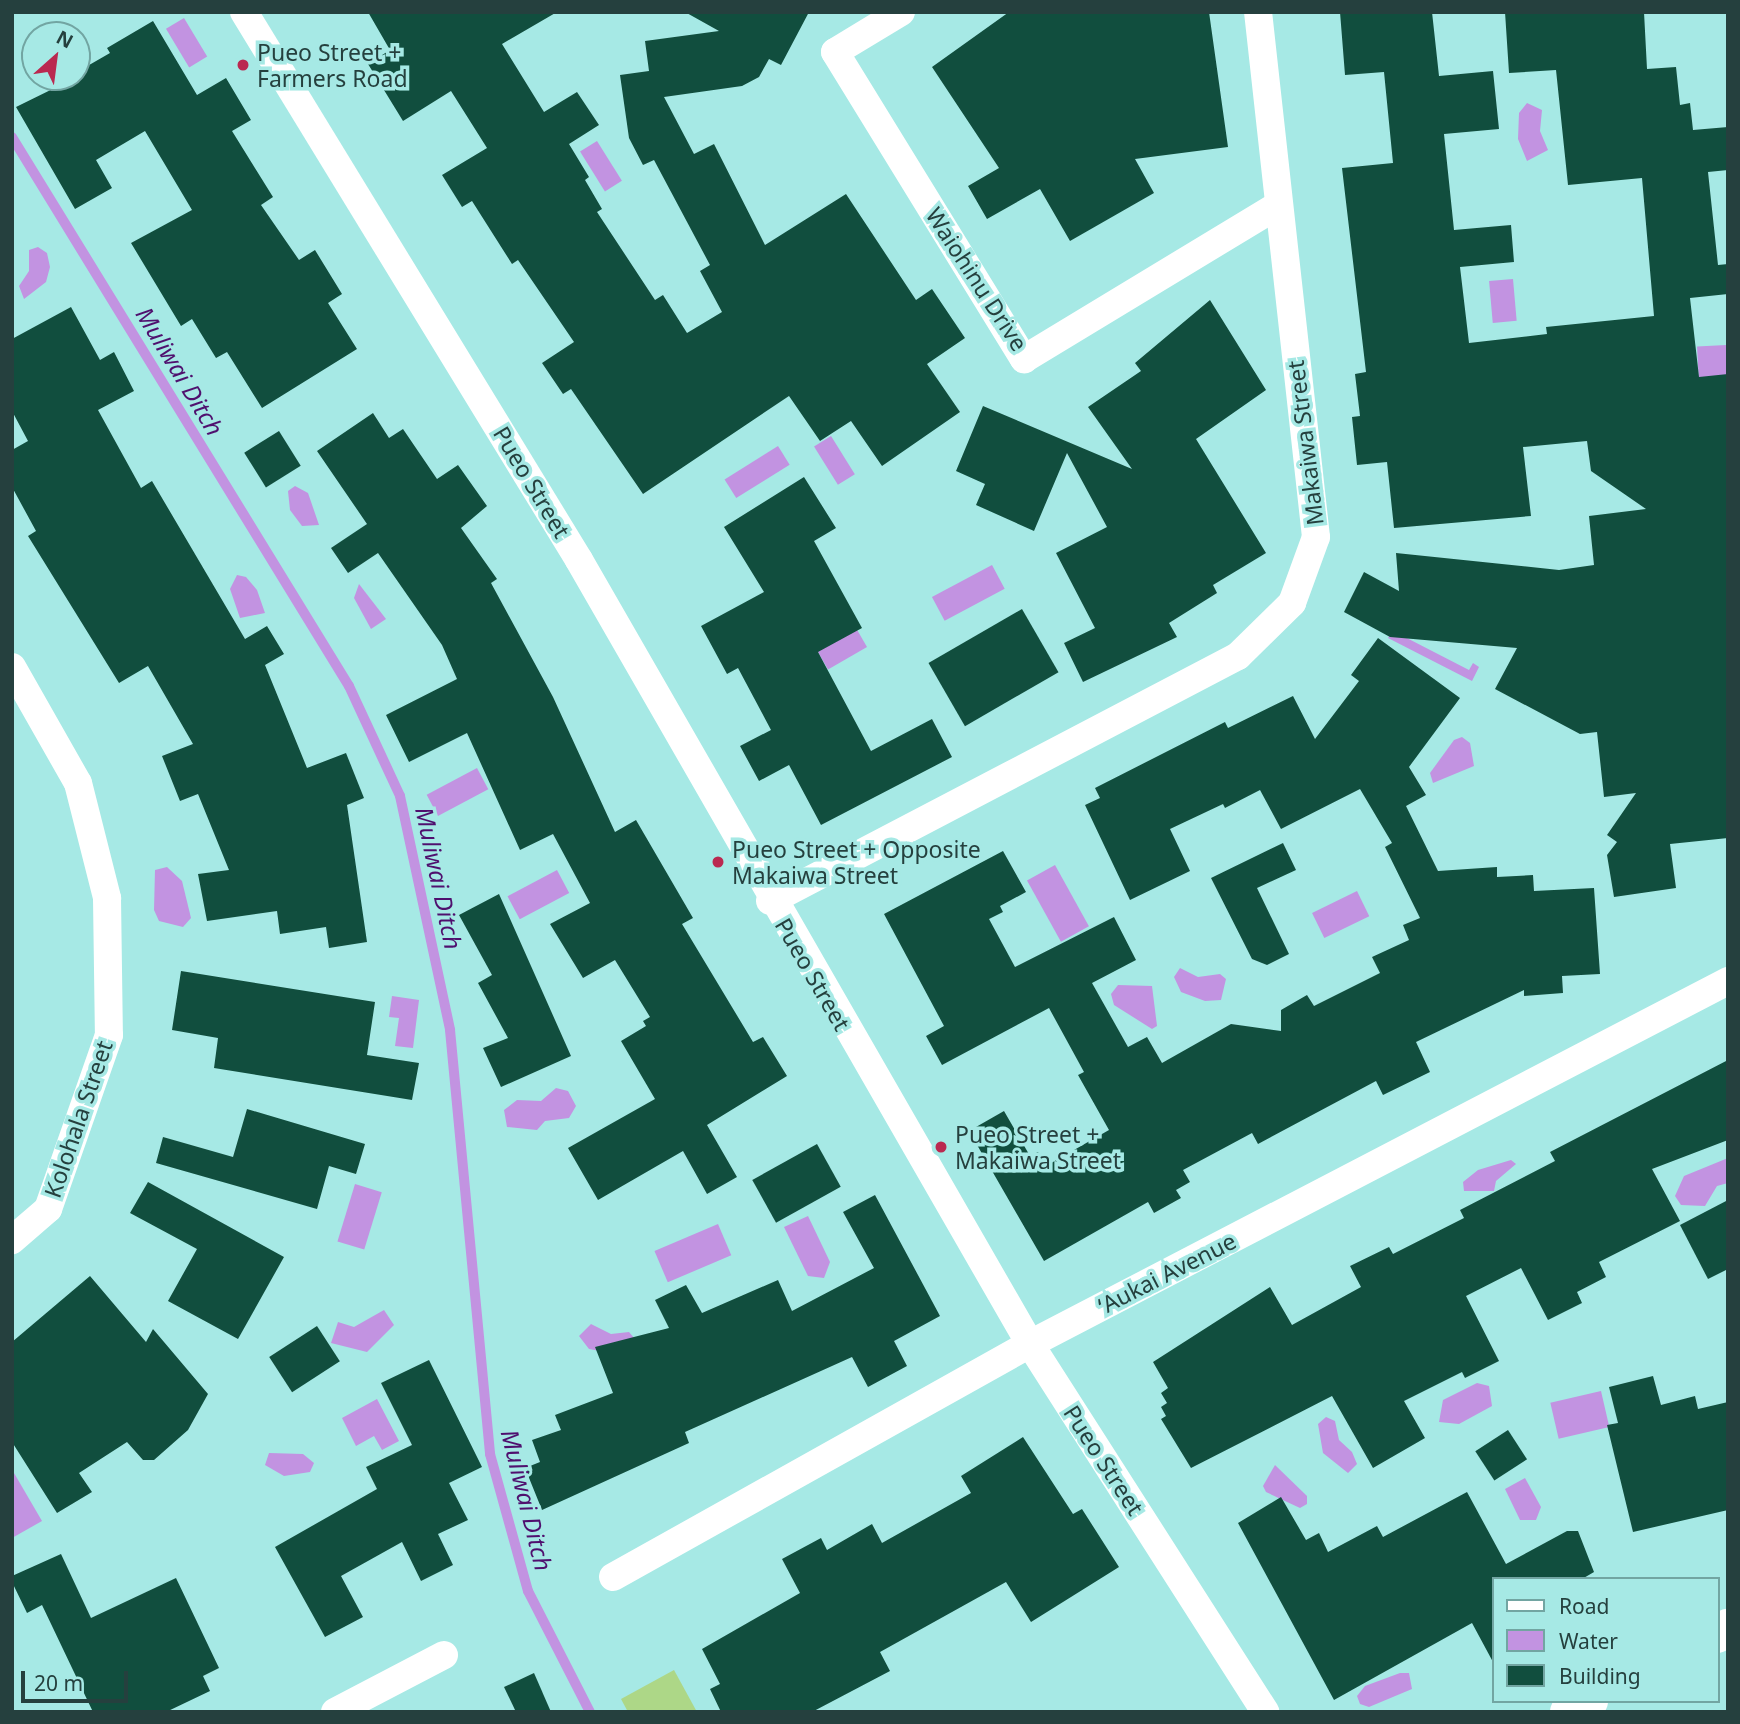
<!DOCTYPE html>
<meta charset="utf-8">
<style>
body{margin:0}
#map{position:relative;width:1740px;height:1724px;overflow:hidden;background:#a6e9e5;font-family:"Noto Sans",sans-serif}
div>[style]{position:absolute}
.green>*{inset:0;background:#add787}
.water>*{inset:0;background:#c293e1;transform-origin:0 0}
.stream>*{height:10px;margin:-5px;padding:0 5px;transform-origin:5px;border-radius:5px;background:#c293e1}
.building>*{inset:0;background:#114e3e;transform-origin:0 0}
.street>*{height:28px;margin:-14px;padding:0 14px;transform-origin:14px;border-radius:14px;background:#fff}
.secondary>*{height:38px;margin:-19px;padding:0 19px;transform-origin:19px;border-radius:19px;background:#fff}
.dots>*{width:19px;height:19px;translate:-50% -50%;box-sizing:border-box;border:4px solid #a6e9e5;border-radius:50%}
span{translate:-50% -50%;white-space:nowrap;text-align:center;line-height:1.15;-webkit-text-stroke:7px #a6e9e5;paint-order:stroke}
.poi-label{font-size:23px;color:#25403e}
.left{translate:0 -50%;text-align:left}
.street-label{font-size:23px;color:#25403e}
.water-label{font-size:24px;color:#4f106e;font-style:italic}
.frame{position:absolute;inset:0;border:14px solid #25403e;pointer-events:none}
.legend{position:absolute;left:1492px;top:1577px;width:228px;height:126px;box-sizing:border-box;background:#a6e9e5;border:2px solid #72a5a2;margin:0;padding:9px 12px;list-style:none;font-size:21px;color:#25403e}
.legend li{display:flex;align-items:center;gap:14px;height:35px}
.legend b{width:35px;border:2px solid #72a5a2}
.north{position:absolute;left:21px;top:21px;width:70px;height:70px;box-sizing:border-box;background:#a6e9e5;border:2px solid #72a5a2;border-radius:50%;rotate:28deg;font-size:19px;font-weight:700;line-height:28px;text-align:center;color:#25403e}
.north::after{content:'';display:block;margin:auto;width:24px;height:32px;background:#ba2950;clip-path:polygon(50% 0,100% 100%,50% 72%,0 100%)}
.scale{position:absolute;left:21px;top:1671px;width:107px;height:32px;box-sizing:border-box;border:4px solid #25403e;border-top:0;padding-left:9px;font-size:21px;line-height:24px;white-space:nowrap;color:#25403e;-webkit-text-stroke:5px #a6e9e5;paint-order:stroke}
</style>
<div id="map">
<div class="green">
<i style="clip-path:polygon(674px 1670px,697px 1712px,628px 1712px,621px 1699px)"></i>
</div>
<div class="water">
<i style="left:184px;top:18px;width:45px;height:21px;rotate:59deg"></i>
<i style="clip-path:polygon(1527px 103px,1542px 110px,1540px 131px,1548px 150px,1527px 161px,1518px 139px,1519px 113px)"></i>
<i style="left:597px;top:141px;width:47px;height:20px;rotate:58deg"></i>
<i style="clip-path:polygon(38px 247px,47px 253px,50px 267px,46px 282px,24px 299px,19px 286px,29px 271px,29px 250px)"></i>
<i style="left:1513px;top:279px;width:42px;height:24px;rotate:85deg"></i>
<i style="left:1726px;top:345px;width:33px;height:29px;rotate:87deg"></i>
<i style="left:831px;top:436px;width:45px;height:20px;rotate:58deg"></i>
<i style="left:778px;top:446px;width:22px;height:63px;rotate:58deg"></i>
<i style="clip-path:polygon(295px 486px,308px 493px,319px 525px,302px 526px,290px 510px,288px 491px)"></i>
<i style="left:992px;top:565px;width:27px;height:68px;rotate:62deg"></i>
<i style="clip-path:polygon(237px 575px,246px 577px,257px 590px,265px 613px,240px 618px,230px 589px)"></i>
<i style="clip-path:polygon(359px 584px,386px 619px,371px 629px,354px 598px)"></i>
<i style="clip-path:polygon(1396px 624px,1399px 634px,1469px 670px,1473px 663px,1479px 667px,1472px 681px,1388px 638px)"></i>
<i style="left:856px;top:628px;width:22px;height:45px;rotate:60deg"></i>
<i style="clip-path:polygon(1462px 737px,1470px 743px,1474px 766px,1433px 783px,1430px 773px,1454px 740px)"></i>
<i style="left:477px;top:768px;width:24px;height:57px;rotate:62deg"></i>
<i style="left:1055px;top:865px;width:70px;height:32px;rotate:61deg"></i>
<i style="clip-path:polygon(167px 867px,182px 881px,191px 918px,183px 927px,159px 921px,154px 910px,155px 870px)"></i>
<i style="left:557px;top:870px;width:26px;height:56px;rotate:62deg"></i>
<i style="left:1357px;top:891px;width:28px;height:50px;rotate:64deg"></i>
<i style="clip-path:polygon(1180px 968px,1198px 977px,1220px 974px,1226px 979px,1221px 1000px,1205px 1001px,1181px 992px,1174px 977px)"></i>
<i style="clip-path:polygon(1118px 985px,1152px 986px,1157px 1026px,1152px 1029px,1114px 1005px,1111px 994px)"></i>
<i style="clip-path:polygon(392px 996px,419px 1000px,413px 1048px,395px 1046px,399px 1018px,389px 1017px)"></i>
<i style="clip-path:polygon(556px 1088px,568px 1091px,576px 1106px,569px 1118px,545px 1121px,537px 1130px,507px 1127px,504px 1110px,517px 1100px,541px 1101px)"></i>
<i style="clip-path:polygon(1728px 1158px,1728px 1183px,1717px 1186px,1705px 1206px,1681px 1205px,1675px 1196px,1684px 1176px)"></i>
<i style="clip-path:polygon(1511px 1160px,1516px 1164px,1496px 1181px,1494px 1191px,1464px 1191px,1463px 1182px,1478px 1170px)"></i>
<i style="left:355px;top:1184px;width:28px;height:60px;rotate:17deg"></i>
<i style="clip-path:polygon(808px 1216px,830px 1262px,824px 1278px,808px 1276px,784px 1227px)"></i>
<i style="left:718px;top:1224px;width:34px;height:69px;rotate:67deg"></i>
<i style="clip-path:polygon(384px 1310px,394px 1325px,367px 1352px,331px 1343px,338px 1322px,354px 1327px)"></i>
<i style="clip-path:polygon(591px 1324px,611px 1334px,629px 1332px,635px 1339px,616px 1354px,589px 1349px,579px 1336px)"></i>
<i style="clip-path:polygon(1477px 1383px,1489px 1386px,1492px 1406px,1459px 1424px,1439px 1422px,1443px 1400px)"></i>
<i style="left:1601px;top:1391px;width:37px;height:52px;rotate:77deg"></i>
<i style="clip-path:polygon(377px 1399px,399px 1441px,382px 1450px,374px 1436px,356px 1446px,342px 1418px)"></i>
<i style="clip-path:polygon(1326px 1417px,1335px 1421px,1339px 1440px,1352px 1452px,1357px 1464px,1348px 1473px,1323px 1453px,1318px 1424px)"></i>
<i style="clip-path:polygon(269px 1453px,303px 1454px,314px 1463px,310px 1472px,284px 1476px,265px 1465px)"></i>
<i style="clip-path:polygon(1275px 1465px,1307px 1496px,1307px 1504px,1300px 1508px,1266px 1492px,1263px 1486px)"></i>
<i style="clip-path:polygon(14px 1473px,42px 1521px,12px 1538px,12px 1475px)"></i>
<i style="clip-path:polygon(1525px 1478px,1541px 1507px,1536px 1520px,1520px 1520px,1505px 1489px)"></i>
<i style="clip-path:polygon(1400px 1673px,1409px 1673px,1412px 1689px,1369px 1707px,1360px 1704px,1357px 1696px,1365px 1686px)"></i>
</div>
<div class="stream">
<i style="left:12px;top:137px;width:644px;rotate:58.46deg"></i>
<i style="left:349px;top:686px;width:121px;rotate:65.1deg"></i>
<i style="left:400px;top:796px;width:239px;rotate:77.9deg"></i>
<i style="left:450px;top:1030px;width:426px;rotate:84.6deg"></i>
<i style="left:490px;top:1454px;width:142px;rotate:74.5deg"></i>
<i style="left:528px;top:1591px;width:136px;rotate:62.9deg"></i>
</div>
<div class="building">
<i style="clip-path:polygon(368px 12px,557px 12px,502px 44px,544px 112px,577px 92px,599px 125px,569px 144px,589px 177px,585px 180px,602px 209px,597px 212px,655px 300px,663px 295px,687px 333px,722px 312px,700px 271px,710px 265px,654px 160px,643px 165px,629px 138px,620px 75px,649px 71px,645px 41px,719px 31px,685px 12px,809px 12px,781px 65px,769px 59px,759px 77px,742px 86px,664px 97px,694px 154px,714px 144px,765px 245px,846px 194px,916px 300px,932px 289px,965px 338px,927px 364px,960px 412px,882px 466px,851px 421px,820px 441px,789px 396px,643px 494px,571px 389px,563px 394px,542px 363px,574px 342px,518px 260px,512px 264px,472px 201px,462px 207px,442px 175px,487px 148px,451px 91px,403px 121px,368px 64px,390px 50px)"></i>
<i style="clip-path:polygon(1009px 12px,1209px 12px,1228px 147px,1135px 159px,1154px 193px,1070px 241px,1040px 189px,987px 219px,968px 186px,999px 168px,932px 67px)"></i>
<i style="clip-path:polygon(1340px 12px,1432px 12px,1439px 76px,1493px 71px,1499px 129px,1444px 134px,1454px 230px,1511px 225px,1514px 262px,1460px 267px,1469px 343px,1547px 334px,1546px 327px,1654px 316px,1642px 178px,1568px 185px,1556px 70px,1509px 73px,1505px 12px,1644px 12px,1647px 69px,1676px 67px,1680px 105px,1690px 103px,1693px 130px,1728px 127px,1728px 170px,1708px 172px,1718px 265px,1728px 264px,1728px 294px,1690px 298px,1699px 377px,1728px 374px,1728px 838px,1670px 844px,1676px 888px,1614px 897px,1607px 855px,1617px 842px,1607px 835px,1636px 793px,1604px 797px,1597px 732px,1580px 734px,1495px 689px,1517px 648px,1390px 637px,1344px 612px,1364px 572px,1399px 591px,1396px 553px,1559px 570px,1594px 565px,1589px 516px,1646px 509px,1591px 471px,1587px 441px,1523px 447px,1531px 516px,1394px 528px,1387px 462px,1357px 465px,1352px 417px,1360px 416px,1355px 374px,1366px 372px,1342px 168px,1393px 163px,1384px 72px,1345px 75px)"></i>
<i style="clip-path:polygon(153px 21px,197px 95px,226px 78px,251px 120px,232px 131px,273px 197px,261px 205px,299px 260px,315px 250px,342px 294px,328px 303px,357px 349px,262px 408px,227px 352px,216px 358px,192px 319px,181px 326px,131px 243px,192px 210px,145px 131px,96px 160px,112px 188px,75px 209px,16px 107px,77px 77px,77px 72px,110px 53px,107px 48px)"></i>
<i style="clip-path:polygon(1210px 300px,1266px 390px,1196px 439px,1266px 553px,1213px 585px,1217px 593px,1169px 623px,1177px 637px,1083px 682px,1064px 643px,1095px 628px,1056px 553px,1107px 527px,1067px 453px,1034px 531px,976px 505px,985px 484px,956px 471px,983px 406px,1132px 469px,1088px 407px,1141px 371px,1135px 363px)"></i>
<i style="clip-path:polygon(71px 307px,100px 360px,114px 352px,134px 391px,98px 410px,141px 488px,152px 481px,245px 639px,267px 626px,284px 654px,265px 665px,307px 768px,346px 753px,364px 798px,347px 805px,367px 942px,329px 948px,326px 927px,280px 934px,277px 911px,207px 921px,198px 874px,229px 870px,198px 794px,180px 801px,162px 756px,193px 744px,148px 666px,119px 683px,28px 536px,36px 531px,12px 487px,12px 450px,28px 441px,12px 411px,12px 339px)"></i>
<i style="clip-path:polygon(373px 413px,389px 438px,403px 429px,437px 479px,458px 465px,487px 506px,461px 528px,497px 579px,491px 583px,553px 697px,615px 832px,636px 820px,693px 918px,682px 924px,753px 1042px,763px 1037px,787px 1076px,707px 1125px,737px 1177px,707px 1194px,683px 1151px,598px 1200px,568px 1148px,655px 1099px,621px 1041px,646px 1026px,643px 1021px,650px 1017px,615px 960px,583px 978px,550px 924px,590px 903px,553px 834px,520px 850px,467px 733px,409px 762px,386px 715px,457px 679px,442px 645px,378px 553px,348px 573px,331px 548px,367px 524px,317px 451px)"></i>
<i style="left:279px;top:431px;width:41px;height:41px;rotate:58deg"></i>
<i style="clip-path:polygon(804px 477px,836px 528px,814px 541px,862px 628px,818px 652px,871px 751px,932px 719px,952px 757px,821px 825px,789px 765px,759px 781px,740px 746px,771px 730px,738px 668px,727px 674px,701px 626px,764px 592px,724px 527px)"></i>
<i style="left:1022px;top:609px;width:73px;height:108px;rotate:60deg"></i>
<i style="clip-path:polygon(1378px 638px,1460px 698px,1409px 767px,1426px 795px,1406px 806px,1438px 871px,1497px 867px,1497px 877px,1533px 875px,1534px 891px,1594px 888px,1600px 974px,1562px 976px,1563px 993px,1524px 996px,1524px 990px,1416px 1042px,1430px 1072px,1383px 1095px,1376px 1081px,1258px 1144px,1252px 1133px,1183px 1170px,1190px 1182px,1176px 1190px,1181px 1198px,1154px 1213px,1148px 1202px,1044px 1261px,969px 1131px,1004px 1111px,1030px 1156px,1038px 1152px,1046px 1166px,1109px 1130px,1078px 1075px,1084px 1072px,1049px 1008px,942px 1065px,926px 1036px,944px 1026px,884px 914px,1003px 851px,1026px 892px,1000px 906px,1003px 912px,989px 919px,1015px 967px,1114px 917px,1136px 960px,1092px 983px,1128px 1047px,1147px 1037px,1162px 1063px,1231px 1024px,1281px 1031px,1281px 1010px,1307px 995px,1314px 1006px,1380px 973px,1372px 957px,1409px 940px,1403px 925px,1420px 918px,1385px 847px,1392px 843px,1360px 789px,1281px 829px,1260px 790px,1225px 808px,1223px 804px,1170px 829px,1190px 871px,1130px 900px,1085px 805px,1100px 798px,1095px 788px,1225px 722px,1228px 728px,1293px 696px,1315px 739px,1359px 681px,1351px 675px)"></i>
<i style="clip-path:polygon(1283px 843px,1296px 870px,1257px 888px,1289px 954px,1267px 965px,1252px 959px,1211px 878px)"></i>
<i style="clip-path:polygon(499px 894px,571px 1056px,501px 1087px,483px 1048px,508px 1038px,478px 983px,492px 975px,459px 915px)"></i>
<i style="clip-path:polygon(181px 971px,375px 1002px,367px 1055px,419px 1063px,412px 1100px,214px 1068px,218px 1038px,172px 1030px)"></i>
<i style="clip-path:polygon(1728px 1060px,1728px 1140px,1652px 1169px,1680px 1221px,1599px 1262px,1606px 1277px,1577px 1292px,1582px 1303px,1548px 1320px,1521px 1268px,1466px 1296px,1499px 1361px,1465px 1378px,1462px 1372px,1404px 1401px,1425px 1438px,1373px 1468px,1332px 1396px,1191px 1468px,1161px 1419px,1166px 1416px,1161px 1407px,1167px 1403px,1161px 1393px,1168px 1388px,1153px 1362px,1270px 1287px,1292px 1325px,1361px 1287px,1350px 1266px,1389px 1247px,1393px 1254px,1464px 1218px,1460px 1210px,1555px 1161px,1550px 1152px)"></i>
<i style="clip-path:polygon(247px 1109px,365px 1144px,356px 1174px,329px 1166px,317px 1209px,156px 1163px,163px 1137px,233px 1157px)"></i>
<i style="left:817px;top:1144px;width:49px;height:74px;rotate:61deg"></i>
<i style="clip-path:polygon(148px 1182px,284px 1257px,238px 1339px,168px 1301px,197px 1249px,130px 1213px)"></i>
<i style="clip-path:polygon(875px 1195px,940px 1316px,894px 1341px,907px 1366px,868px 1387px,852px 1357px,685px 1432px,689px 1443px,542px 1510px,525px 1468px,540px 1462px,532px 1440px,561px 1430px,555px 1415px,613px 1393px,595px 1347px,669px 1328px,655px 1300px,686px 1285px,702px 1313px,778px 1280px,792px 1311px,874px 1268px,843px 1212px)"></i>
<i style="clip-path:polygon(1728px 1200px,1728px 1269px,1708px 1279px,1680px 1225px)"></i>
<i style="clip-path:polygon(90px 1276px,146px 1342px,153px 1329px,208px 1394px,188px 1430px,154px 1460px,143px 1460px,127px 1442px,79px 1473px,92px 1492px,57px 1513px,12px 1442px,12px 1342px)"></i>
<i style="left:317px;top:1326px;width:42px;height:57px;rotate:57deg"></i>
<i style="clip-path:polygon(429px 1360px,482px 1467px,449px 1483px,468px 1520px,438px 1534px,453px 1565px,421px 1581px,402px 1542px,341px 1576px,363px 1617px,325px 1637px,275px 1547px,377px 1489px,366px 1467px,412px 1445px,381px 1383px)"></i>
<i style="clip-path:polygon(1653px 1376px,1661px 1405px,1695px 1396px,1698px 1409px,1728px 1402px,1728px 1510px,1633px 1532px,1607px 1425px,1618px 1423px,1609px 1387px)"></i>
<i style="left:1508px;top:1430px;width:35px;height:39px;rotate:57deg"></i>
<i style="clip-path:polygon(1023px 1437px,1073px 1514px,1082px 1509px,1119px 1567px,1031px 1622px,1006px 1582px,880px 1652px,890px 1671px,812px 1712px,721px 1712px,710px 1689px,720px 1684px,702px 1649px,800px 1593px,782px 1559px,821px 1538px,827px 1550px,872px 1524px,882px 1543px,971px 1493px,961px 1476px)"></i>
<i style="clip-path:polygon(1467px 1492px,1506px 1564px,1567px 1531px,1578px 1531px,1594px 1572px,1582px 1579px,1493px 1579px,1493px 1662px,1472px 1623px,1334px 1700px,1238px 1523px,1281px 1497px,1306px 1540px,1319px 1533px,1328px 1552px,1377px 1526px,1383px 1537px)"></i>
<i style="clip-path:polygon(61px 1554px,91px 1618px,176px 1578px,219px 1668px,203px 1676px,210px 1691px,166px 1712px,93px 1712px,42px 1605px,27px 1613px,12px 1582px,12px 1576px)"></i>
<i style="clip-path:polygon(534px 1673px,551px 1712px,516px 1712px,504px 1687px)"></i>
</div>
<div class="street">
<i style="left:244px;top:12px;width:642px;rotate:58.56deg"></i>
<i style="left:579px;top:560px;width:904px;rotate:60.09deg"></i>
<i style="left:1030px;top:1344px;width:437px;rotate:57.4deg"></i>
<i style="left:901px;top:12px;width:77px;rotate:148.8deg"></i>
<i style="left:835px;top:52px;width:361px;rotate:58.4deg"></i>
<i style="left:1024px;top:359px;width:297px;rotate:-31.2deg"></i>
<i style="left:12px;top:667px;width:133px;rotate:60.4deg"></i>
<i style="left:78px;top:783px;width:119px;rotate:75.8deg"></i>
<i style="left:107px;top:898px;width:137px;rotate:89.2deg"></i>
<i style="left:109px;top:1035px;width:184px;rotate:109.3deg"></i>
<i style="left:48px;top:1209px;width:48px;rotate:139.3deg"></i>
<i style="left:770px;top:901px;width:528px;rotate:-27.63deg"></i>
<i style="left:1238px;top:656px;width:76px;rotate:-44.5deg"></i>
<i style="left:1292px;top:603px;width:70px;rotate:-70deg"></i>
<i style="left:1316px;top:537px;width:528px;rotate:-96.3deg"></i>
<i style="left:613px;top:1577px;width:478px;rotate:-29.2deg"></i>
<i style="left:1030px;top:1344px;width:787px;rotate:-27.48deg"></i>
<i style="left:335px;top:1712px;width:123px;rotate:-27.6deg"></i>
</div>
<div class="secondary">
<i style="left:1717px;top:1634px;width:13px;rotate:-29deg"></i>
<i style="left:1569px;top:1712px;width:23px;rotate:-29deg"></i>
</div>
<div class="dots">
<i style="left:243px;top:65px;background:#ba2950"></i>
<i style="left:718px;top:862px;background:#ba2950"></i>
<i style="left:941px;top:1147px;background:#ba2950"></i>
</div>
<div class="poi-label">
<span class="left" style="left:257px;top:65px">Pueo Street +<br>Farmers Road</span>
<span class="left" style="left:732px;top:862px">Pueo Street + Opposite<br>Makaiwa Street</span>
<span class="left" style="left:955px;top:1147px">Pueo Street +<br>Makaiwa Street</span>
</div>
<div class="street-label">
<span style="left:977px;top:279px;rotate:57deg">Waiohinu Drive</span>
<span style="left:1305px;top:443px;rotate:-97deg">Makaiwa Street</span>
<span style="left:532px;top:482px;rotate:59deg">Pueo Street</span>
<span style="left:813px;top:974px;rotate:60deg">Pueo Street</span>
<span style="left:78px;top:1119px;rotate:-71deg">Kolohala Street</span>
<span style="left:1167px;top:1273px;rotate:-27deg">ʻAukai Avenue</span>
<span style="left:1104px;top:1460px;rotate:57deg">Pueo Street</span>
</div>
<div class="water-label">
<span style="left:180px;top:371px;rotate:59deg">Muliwai Ditch</span>
<span style="left:439px;top:878px;rotate:78deg">Muliwai Ditch</span>
<span style="left:527px;top:1500px;rotate:76deg">Muliwai Ditch</span>
</div>
<div class="frame"></div>
<ul class="legend">
<li><b style="height:9px;background:#fff"></b>Road</li>
<li><b style="height:19px;background:#c293e1"></b>Water</li>
<li><b style="height:19px;background:#114e3e"></b>Building</li>
</ul>
<div class="north">N</div>
<div class="scale">20 m</div>
</div>
